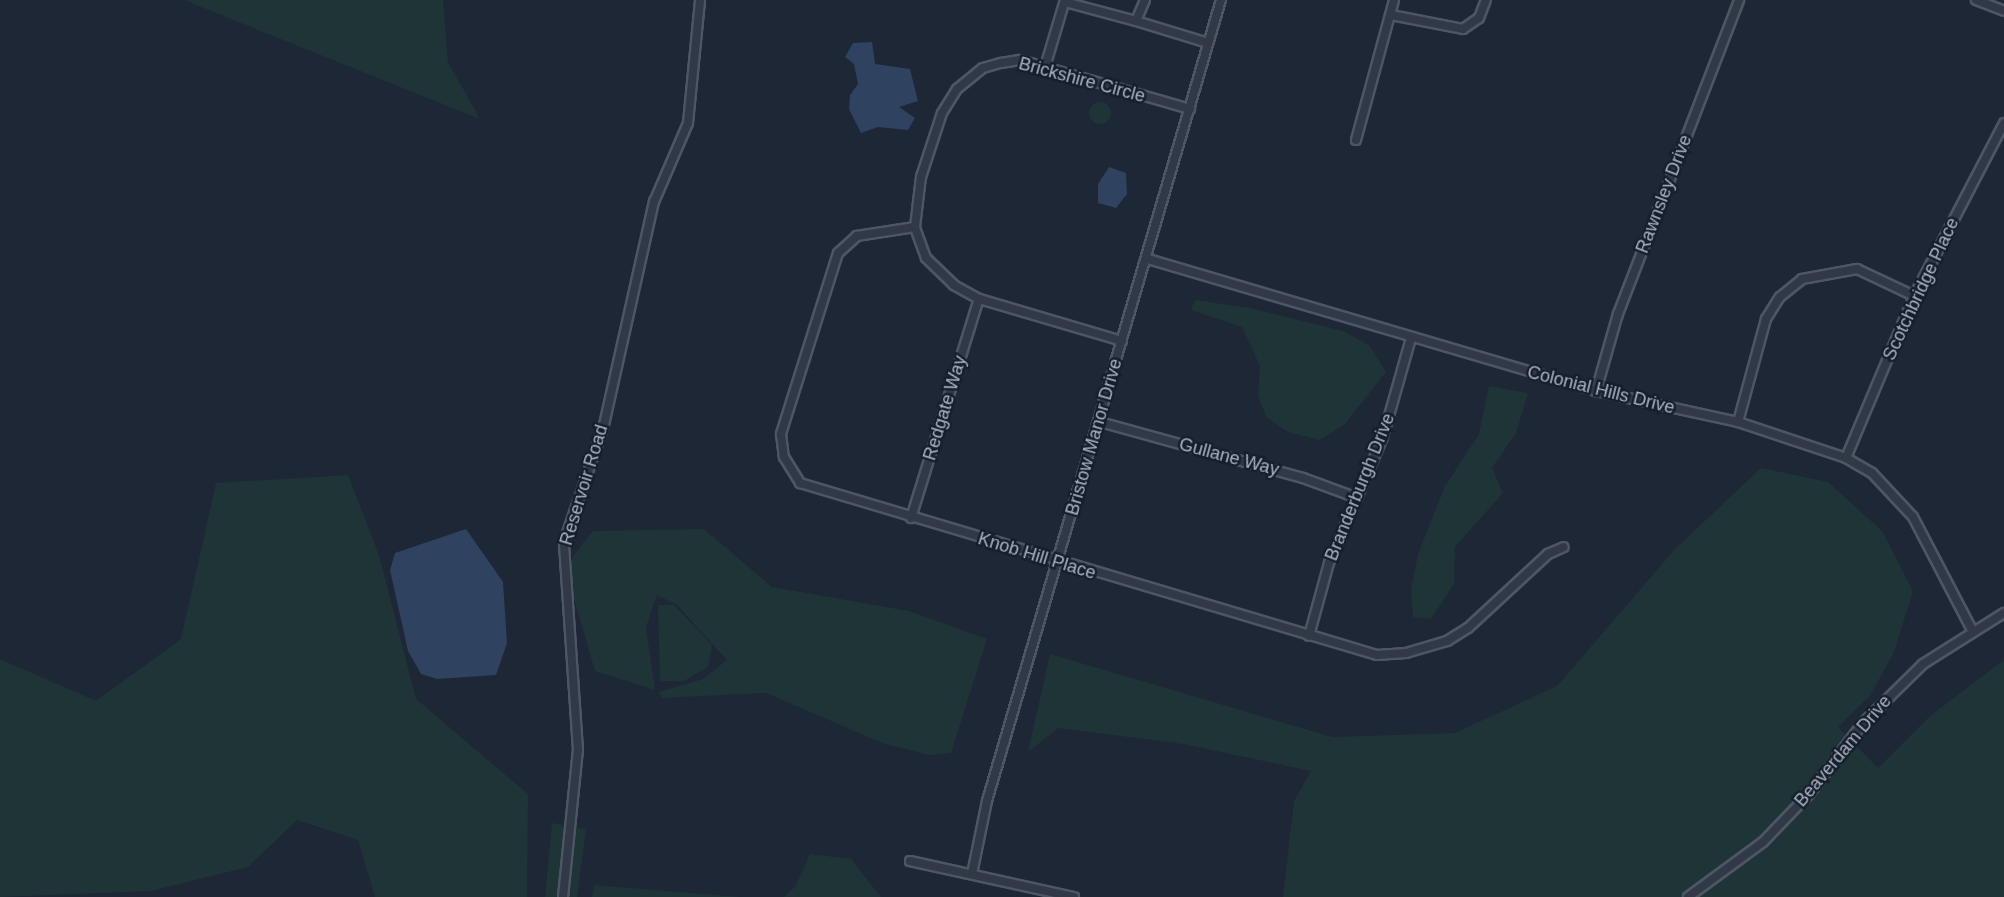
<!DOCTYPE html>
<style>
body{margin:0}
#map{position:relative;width:2004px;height:897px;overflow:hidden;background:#1d2736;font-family:Arial,sans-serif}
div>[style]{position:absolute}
.green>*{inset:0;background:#1f3437}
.round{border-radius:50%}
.water>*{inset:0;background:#2f425f}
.roads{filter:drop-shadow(2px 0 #4e5665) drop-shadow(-2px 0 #4e5665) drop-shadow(0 2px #4e5665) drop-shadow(0 -2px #4e5665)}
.minor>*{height:8px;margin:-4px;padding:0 4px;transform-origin:4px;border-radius:4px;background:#313947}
span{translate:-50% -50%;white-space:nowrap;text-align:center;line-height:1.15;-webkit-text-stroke:5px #171e2b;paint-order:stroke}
.street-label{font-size:18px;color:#aab3c4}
</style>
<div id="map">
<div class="green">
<i style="clip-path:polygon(184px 0,443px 0,448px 62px,480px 119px)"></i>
<i class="round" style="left:1089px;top:102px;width:22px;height:22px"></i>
<i style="clip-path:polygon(1195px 300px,1250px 308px,1343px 331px,1369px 345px,1386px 372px,1344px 425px,1320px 440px,1288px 432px,1267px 418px,1258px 396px,1260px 366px,1242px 327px,1191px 310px)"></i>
<i style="clip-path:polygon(1489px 386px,1528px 393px,1516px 433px,1492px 468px,1503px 493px,1455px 547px,1454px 584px,1431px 619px,1413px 617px,1411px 589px,1418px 554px,1445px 486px,1479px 434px)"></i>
<i style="clip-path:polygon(1761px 468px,1828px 482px,1882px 531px,1913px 591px,1894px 652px,1870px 696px,1838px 727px,1878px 768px,1930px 716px,2004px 660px,2004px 897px,1283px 897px,1294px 801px,1311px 771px,1183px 744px,1058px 728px,1028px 752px,1050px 654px,1332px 737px,1455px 733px,1557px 686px,1674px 550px)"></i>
<i style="clip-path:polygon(348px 475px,379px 555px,416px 699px,528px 794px,527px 897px,375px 897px,358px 840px,297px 820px,248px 867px,151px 891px,0 897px,0 659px,96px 701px,181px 639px,216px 483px)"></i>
<i style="clip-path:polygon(704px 529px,772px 587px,909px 611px,987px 639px,951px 753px,929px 755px,882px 743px,766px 693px,662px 698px,659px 692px,703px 679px,727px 660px,677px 605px,657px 595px,646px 627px,655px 690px,595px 671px,568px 578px,573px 556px,593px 531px)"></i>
<i style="clip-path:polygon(658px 605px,674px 605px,712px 645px,708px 667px,684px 681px,660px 681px)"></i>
<i style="clip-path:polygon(552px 823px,586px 829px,577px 897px,545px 897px)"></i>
<i style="clip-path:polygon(810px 854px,851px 859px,881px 897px,784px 897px,795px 887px)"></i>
<i style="clip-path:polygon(594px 885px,741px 897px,592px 897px)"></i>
</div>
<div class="water">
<i style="clip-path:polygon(872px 42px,875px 64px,910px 69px,918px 101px,899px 107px,915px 118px,908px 130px,878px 127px,861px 133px,849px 109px,850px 95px,858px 84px,854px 64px,845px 57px,853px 43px)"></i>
<i style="clip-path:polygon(1109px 167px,1126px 173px,1127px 194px,1116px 208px,1098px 203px,1098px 184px)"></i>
<i style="clip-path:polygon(466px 529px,503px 582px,507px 643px,496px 675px,437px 679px,421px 674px,408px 651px,390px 570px,395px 553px)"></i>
</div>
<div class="roads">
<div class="minor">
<i style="left:1976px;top:0;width:30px;rotate:21deg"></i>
<i style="left:1065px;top:2px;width:73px;rotate:15deg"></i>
<i style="left:1136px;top:21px;width:23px;rotate:-67deg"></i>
<i style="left:1391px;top:15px;width:73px;rotate:11deg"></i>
<i style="left:1463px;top:29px;width:19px;rotate:-35deg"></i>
<i style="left:1479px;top:18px;width:19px;rotate:-69deg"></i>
<i style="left:1136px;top:21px;width:75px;rotate:17deg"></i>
<i style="left:1045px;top:67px;width:70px;rotate:-73.4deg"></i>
<i style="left:1356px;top:140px;width:145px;rotate:-74.8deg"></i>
<i style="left:915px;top:227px;width:59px;rotate:171.2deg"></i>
<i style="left:857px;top:236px;width:25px;rotate:138deg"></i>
<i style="left:838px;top:253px;width:190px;rotate:107.5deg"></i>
<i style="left:781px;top:434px;width:23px;rotate:83deg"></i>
<i style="left:784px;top:457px;width:31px;rotate:58deg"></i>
<i style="left:800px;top:483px;width:602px;rotate:16.6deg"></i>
<i style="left:1377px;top:655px;width:29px;rotate:-4deg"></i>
<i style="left:1406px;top:653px;width:43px;rotate:-16.3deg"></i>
<i style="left:1447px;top:641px;width:25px;rotate:-32deg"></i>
<i style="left:1468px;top:628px;width:109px;rotate:-42.8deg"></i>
<i style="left:1548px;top:554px;width:17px;rotate:-24deg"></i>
<i style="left:1148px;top:259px;width:467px;rotate:16.4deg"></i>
<i style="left:1596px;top:391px;width:145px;rotate:12.3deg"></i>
<i style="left:1738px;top:422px;width:114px;rotate:18.4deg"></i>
<i style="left:1846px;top:458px;width:30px;rotate:30deg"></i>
<i style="left:1872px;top:473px;width:60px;rotate:47deg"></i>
<i style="left:1913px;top:517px;width:127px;rotate:62.4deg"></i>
<i style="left:1122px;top:341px;width:149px;rotate:-163.6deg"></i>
<i style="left:979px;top:299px;width:29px;rotate:-151deg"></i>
<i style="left:954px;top:285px;width:39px;rotate:-136deg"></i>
<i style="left:926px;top:258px;width:33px;rotate:-110deg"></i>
<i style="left:915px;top:227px;width:50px;rotate:-83.2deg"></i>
<i style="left:921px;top:177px;width:67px;rotate:-71.8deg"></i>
<i style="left:942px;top:113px;width:28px;rotate:-58deg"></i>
<i style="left:957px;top:89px;width:33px;rotate:-39deg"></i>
<i style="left:983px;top:68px;width:19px;rotate:-16deg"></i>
<i style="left:1001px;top:63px;width:19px;rotate:-9deg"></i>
<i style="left:1020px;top:60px;width:177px;rotate:16.1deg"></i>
<i style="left:1596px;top:391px;width:80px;rotate:-74.1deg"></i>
<i style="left:1618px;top:314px;width:337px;rotate:-68.9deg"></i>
<i style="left:1100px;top:422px;width:211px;rotate:15.4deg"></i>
<i style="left:1303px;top:478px;width:58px;rotate:20.3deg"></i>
<i style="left:1738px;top:422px;width:107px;rotate:-74.8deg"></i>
<i style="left:1766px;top:319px;width:26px;rotate:-58deg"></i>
<i style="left:1780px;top:297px;width:28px;rotate:-39deg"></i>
<i style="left:1802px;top:279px;width:56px;rotate:-10.3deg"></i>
<i style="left:1857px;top:269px;width:63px;rotate:25.3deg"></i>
<i style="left:1846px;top:458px;width:176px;rotate:-67.2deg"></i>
<i style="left:1914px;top:296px;width:195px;rotate:-62.5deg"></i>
<i style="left:911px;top:518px;width:229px;rotate:-72.8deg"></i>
<i style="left:1309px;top:636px;width:76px;rotate:-74.7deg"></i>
<i style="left:1329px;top:563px;width:137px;rotate:-66.8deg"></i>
<i style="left:1383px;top:437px;width:103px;rotate:-74.2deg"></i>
<i style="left:910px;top:861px;width:168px;rotate:12.4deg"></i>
<i style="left:972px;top:874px;width:75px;rotate:-78.4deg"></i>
<i style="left:987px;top:801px;width:834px;rotate:-73.72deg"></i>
<i style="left:563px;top:897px;width:148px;rotate:-84.2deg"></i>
<i style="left:578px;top:750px;width:208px;rotate:-93.9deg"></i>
<i style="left:564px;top:542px;width:124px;rotate:-71.1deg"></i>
<i style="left:604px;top:425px;width:229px;rotate:-77.4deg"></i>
<i style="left:654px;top:202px;width:86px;rotate:-66.7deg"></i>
<i style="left:688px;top:123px;width:124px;rotate:-84.4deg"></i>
<i style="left:1688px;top:897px;width:93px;rotate:-36.3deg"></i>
<i style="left:1763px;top:842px;width:68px;rotate:-46.2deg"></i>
<i style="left:1810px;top:793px;width:88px;rotate:-52.9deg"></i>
<i style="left:1863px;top:723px;width:84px;rotate:-44.5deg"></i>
<i style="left:1923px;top:664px;width:96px;rotate:-32.2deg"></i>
</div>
</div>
<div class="street-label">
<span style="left:1082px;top:80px;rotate:15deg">Brickshire Circle</span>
<span style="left:1664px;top:194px;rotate:-69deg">Rawnsley Drive</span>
<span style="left:1921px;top:289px;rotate:-65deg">Scotchbridge Place</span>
<span style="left:1601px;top:390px;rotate:14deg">Colonial Hills Drive</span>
<span style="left:945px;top:408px;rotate:-73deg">Redgate Way</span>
<span style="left:1094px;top:437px;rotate:-74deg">Bristow Manor Drive</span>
<span style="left:1229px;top:457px;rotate:15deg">Gullane Way</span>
<span style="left:584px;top:485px;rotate:-73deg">Reservoir Road</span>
<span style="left:1360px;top:487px;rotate:-68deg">Branderburgh Drive</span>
<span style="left:1037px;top:556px;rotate:17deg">Knob Hill Place</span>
<span style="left:1843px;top:751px;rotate:-50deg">Beaverdam Drive</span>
</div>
</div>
